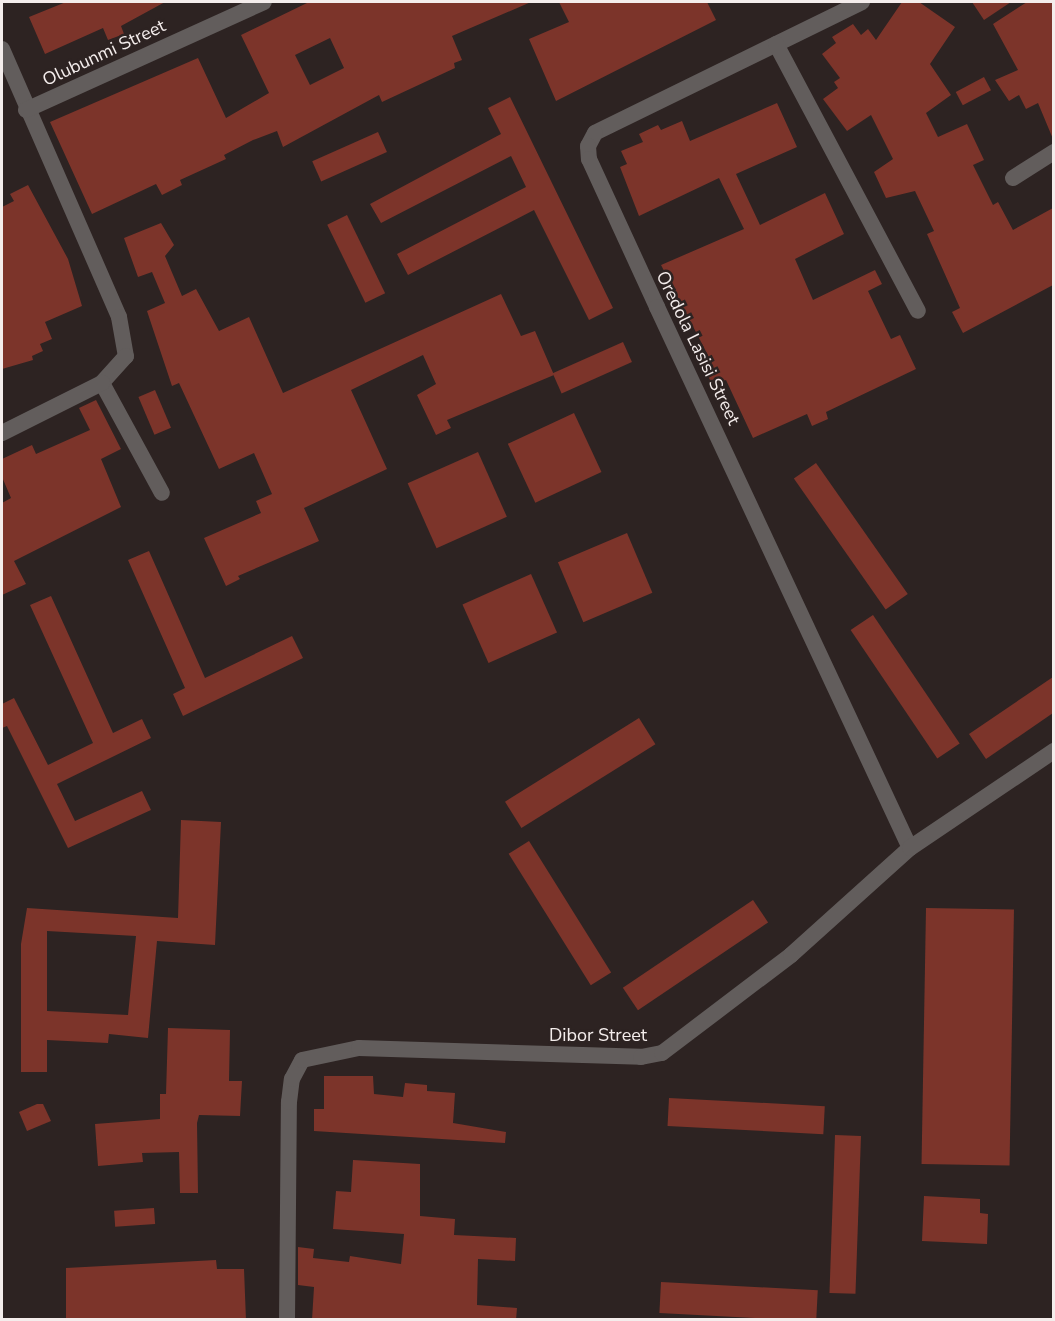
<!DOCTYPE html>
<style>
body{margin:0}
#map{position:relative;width:1055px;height:1321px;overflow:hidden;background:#2d2322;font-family:"Nunito Sans",sans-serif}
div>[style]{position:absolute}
.building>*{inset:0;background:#7c342a;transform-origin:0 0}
.minor>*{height:16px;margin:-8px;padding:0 8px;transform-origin:8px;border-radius:8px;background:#625d5c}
span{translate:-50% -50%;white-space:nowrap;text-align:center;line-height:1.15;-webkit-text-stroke:5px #2d2322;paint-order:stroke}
.street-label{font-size:18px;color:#f4edec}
.frame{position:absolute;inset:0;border:3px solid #f4edec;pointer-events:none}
</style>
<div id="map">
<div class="building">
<i style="clip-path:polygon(66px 2px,165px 2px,121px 26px,124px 34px,108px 40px,103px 28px,45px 54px,29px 17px)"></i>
<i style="clip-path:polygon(evenodd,309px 2px,531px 2px,452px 36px,462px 60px,454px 63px,455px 68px,382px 102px,379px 95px,283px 147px,277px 131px,253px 140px,224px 155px,226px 159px,180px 180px,182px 185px,162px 195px,156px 184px,92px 214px,50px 122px,198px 58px,226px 118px,269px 93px,241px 35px,309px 2px,330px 38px,344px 68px,310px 85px,295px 55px,330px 38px)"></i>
<i style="clip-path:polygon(559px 2px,707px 2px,716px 20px,556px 101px,529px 39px,569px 22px)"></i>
<i style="clip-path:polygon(902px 2px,919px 2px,955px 27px,930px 64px,951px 95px,926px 113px,938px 137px,967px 124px,984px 160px,973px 165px,993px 205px,998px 202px,1013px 230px,1053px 208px,1053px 285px,963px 333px,952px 312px,960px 308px,927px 234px,934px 231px,915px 191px,886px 198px,874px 172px,893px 159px,871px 115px,847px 131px,823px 99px,838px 88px,834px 82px,840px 78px,822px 54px,836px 43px,832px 37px,853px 24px,861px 35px,868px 29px,876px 40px)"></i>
<i style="clip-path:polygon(972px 2px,1011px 2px,984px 20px)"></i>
<i style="clip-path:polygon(1027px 2px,1053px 2px,1053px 139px,1038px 103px,1026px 109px,1019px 95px,1009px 101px,995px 80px,1018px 70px,993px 24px)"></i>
<i style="left:984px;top:77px;width:15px;height:32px;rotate:62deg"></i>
<i style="clip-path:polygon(510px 97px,613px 308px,589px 320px,534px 210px,408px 275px,397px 254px,526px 187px,511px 156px,381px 223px,370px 204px,501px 134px,488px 108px)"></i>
<i style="clip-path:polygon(777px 103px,797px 147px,736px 174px,760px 225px,825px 193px,844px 234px,795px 259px,813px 300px,875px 270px,882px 284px,868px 291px,891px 339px,900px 335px,916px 369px,826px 412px,828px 419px,812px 426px,807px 414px,753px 438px,726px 380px,712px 385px,704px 366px,712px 363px,661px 265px,744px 229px,719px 178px,639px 216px,620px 167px,627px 164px,621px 151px,643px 142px,639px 134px,658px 125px,661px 130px,682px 121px,690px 141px)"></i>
<i style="left:378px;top:132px;width:22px;height:72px;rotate:66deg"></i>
<i style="clip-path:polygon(28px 185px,68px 259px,82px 306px,45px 322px,52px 339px,40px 344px,43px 351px,32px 356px,33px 360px,2px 369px,2px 207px,14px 201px,10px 194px)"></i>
<i style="left:347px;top:215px;width:87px;height:22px;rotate:64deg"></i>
<i style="clip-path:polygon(161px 223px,174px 245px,165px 256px,182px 296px,196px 289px,219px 331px,249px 317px,283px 393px,501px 294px,521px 336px,535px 331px,554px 375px,447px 420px,451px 428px,436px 435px,417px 395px,436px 384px,423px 355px,351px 390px,387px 469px,304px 508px,319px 541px,238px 576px,240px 579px,226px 586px,204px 538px,261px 513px,256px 501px,272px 494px,254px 453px,219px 469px,179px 383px,172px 386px,147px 311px,165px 303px,152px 272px,138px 277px,124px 238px)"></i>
<i style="left:623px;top:342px;width:22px;height:77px;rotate:66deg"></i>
<i style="left:155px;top:390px;width:41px;height:18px;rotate:67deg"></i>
<i style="clip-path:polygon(96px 400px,121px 449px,101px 459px,121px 507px,14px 561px,26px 584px,2px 595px,2px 503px,11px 498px,2px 477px,2px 459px,32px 445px,36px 454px,90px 430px,79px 408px)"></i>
<i style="left:574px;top:413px;width:65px;height:73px;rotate:65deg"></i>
<i style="left:478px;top:452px;width:71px;height:77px;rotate:66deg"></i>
<i style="left:816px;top:463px;width:160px;height:27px;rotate:55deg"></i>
<i style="left:627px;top:533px;width:65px;height:75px;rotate:67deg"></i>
<i style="clip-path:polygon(149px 551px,205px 678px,292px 636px,303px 658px,183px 716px,173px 694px,185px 688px,128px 560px)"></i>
<i style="left:531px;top:574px;width:64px;height:75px;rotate:66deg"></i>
<i style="clip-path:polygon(51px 596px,113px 733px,142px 719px,151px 738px,57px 784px,75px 821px,142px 791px,151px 810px,68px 848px,7px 726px,2px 728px,2px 704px,14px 698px,48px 765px,93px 743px,30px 605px)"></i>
<i style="left:873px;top:615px;width:155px;height:27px;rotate:56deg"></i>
<i style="clip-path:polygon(1053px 677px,1053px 713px,986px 759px,969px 734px)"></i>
<i style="left:639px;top:718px;width:31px;height:158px;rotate:58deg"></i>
<i style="clip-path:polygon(evenodd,181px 820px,221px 822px,215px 945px,157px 941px,148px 1038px,109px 1034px,108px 1043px,47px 1040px,47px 1072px,21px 1072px,21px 944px,27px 908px,178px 918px,181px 820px,47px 931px,136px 936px,128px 1015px,47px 1011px,47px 931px)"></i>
<i style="left:529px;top:841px;width:155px;height:24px;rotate:58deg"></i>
<i style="left:753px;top:900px;width:27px;height:157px;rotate:56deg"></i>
<i style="left:926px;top:908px;width:88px;height:256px;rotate:1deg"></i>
<i style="clip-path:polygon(168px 1028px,230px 1030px,229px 1081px,242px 1081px,240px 1116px,199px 1115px,197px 1123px,198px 1193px,180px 1193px,179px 1152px,142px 1153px,143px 1162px,98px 1166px,95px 1124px,160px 1119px,160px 1094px,166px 1094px)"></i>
<i style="clip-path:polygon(324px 1076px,373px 1076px,374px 1094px,403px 1097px,405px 1083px,427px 1085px,427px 1091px,455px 1093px,453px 1123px,506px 1132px,505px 1143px,314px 1131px,314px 1109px,324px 1109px)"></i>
<i style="left:669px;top:1098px;width:156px;height:28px;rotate:3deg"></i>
<i style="clip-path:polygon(37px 1104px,43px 1104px,51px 1121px,27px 1131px,19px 1112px)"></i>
<i style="left:835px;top:1135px;width:26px;height:158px;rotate:2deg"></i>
<i style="clip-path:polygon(353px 1160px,420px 1164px,420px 1216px,455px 1219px,454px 1235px,516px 1238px,515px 1261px,478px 1259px,477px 1305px,517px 1308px,516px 1320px,312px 1320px,314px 1287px,298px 1285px,298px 1247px,314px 1249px,313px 1258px,349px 1262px,350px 1256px,401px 1264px,404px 1234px,333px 1229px,336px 1191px,351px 1192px)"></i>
<i style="clip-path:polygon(924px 1196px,980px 1199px,980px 1213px,988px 1214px,987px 1244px,922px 1241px)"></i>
<i style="left:154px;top:1208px;width:16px;height:40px;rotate:86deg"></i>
<i style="clip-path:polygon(216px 1260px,217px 1269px,244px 1269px,246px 1320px,66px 1320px,66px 1268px)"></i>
<i style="left:661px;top:1282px;width:157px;height:31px;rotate:3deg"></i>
</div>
<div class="minor">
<i style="left:862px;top:2px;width:297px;rotate:153.9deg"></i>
<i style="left:595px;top:133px;width:15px;rotate:118deg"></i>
<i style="left:588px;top:146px;width:13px;rotate:86deg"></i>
<i style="left:589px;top:159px;width:163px;rotate:65.3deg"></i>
<i style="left:657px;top:307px;width:597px;rotate:64.94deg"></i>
<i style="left:776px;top:44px;width:302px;rotate:62deg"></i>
<i style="left:2px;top:49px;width:292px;rotate:66.4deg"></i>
<i style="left:119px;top:317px;width:40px;rotate:80deg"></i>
<i style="left:126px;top:356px;width:36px;rotate:132deg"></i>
<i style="left:102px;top:383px;width:125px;rotate:61.4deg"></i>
<i style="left:26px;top:110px;width:261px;rotate:-24.4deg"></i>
<i style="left:1013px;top:178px;width:49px;rotate:-32.4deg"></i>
<i style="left:2px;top:433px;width:112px;rotate:-26.6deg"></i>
<i style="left:287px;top:1320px;width:218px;rotate:-89.5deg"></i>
<i style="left:289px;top:1102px;width:23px;rotate:-83deg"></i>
<i style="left:292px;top:1079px;width:21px;rotate:-62deg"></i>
<i style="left:302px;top:1060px;width:58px;rotate:-11.9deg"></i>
<i style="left:359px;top:1048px;width:282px;rotate:1.8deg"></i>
<i style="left:641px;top:1057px;width:21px;rotate:-11deg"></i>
<i style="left:662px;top:1053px;width:162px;rotate:-37.2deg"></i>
<i style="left:791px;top:955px;width:160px;rotate:-42deg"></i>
<i style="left:910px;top:848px;width:174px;rotate:-34deg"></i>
</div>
<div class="street-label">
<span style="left:104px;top:53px;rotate:-25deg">Olubunmi Street</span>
<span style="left:698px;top:348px;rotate:64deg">Oredola Lasisi Street</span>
<span style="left:598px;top:1035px">Dibor Street</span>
</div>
<div class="frame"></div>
</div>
